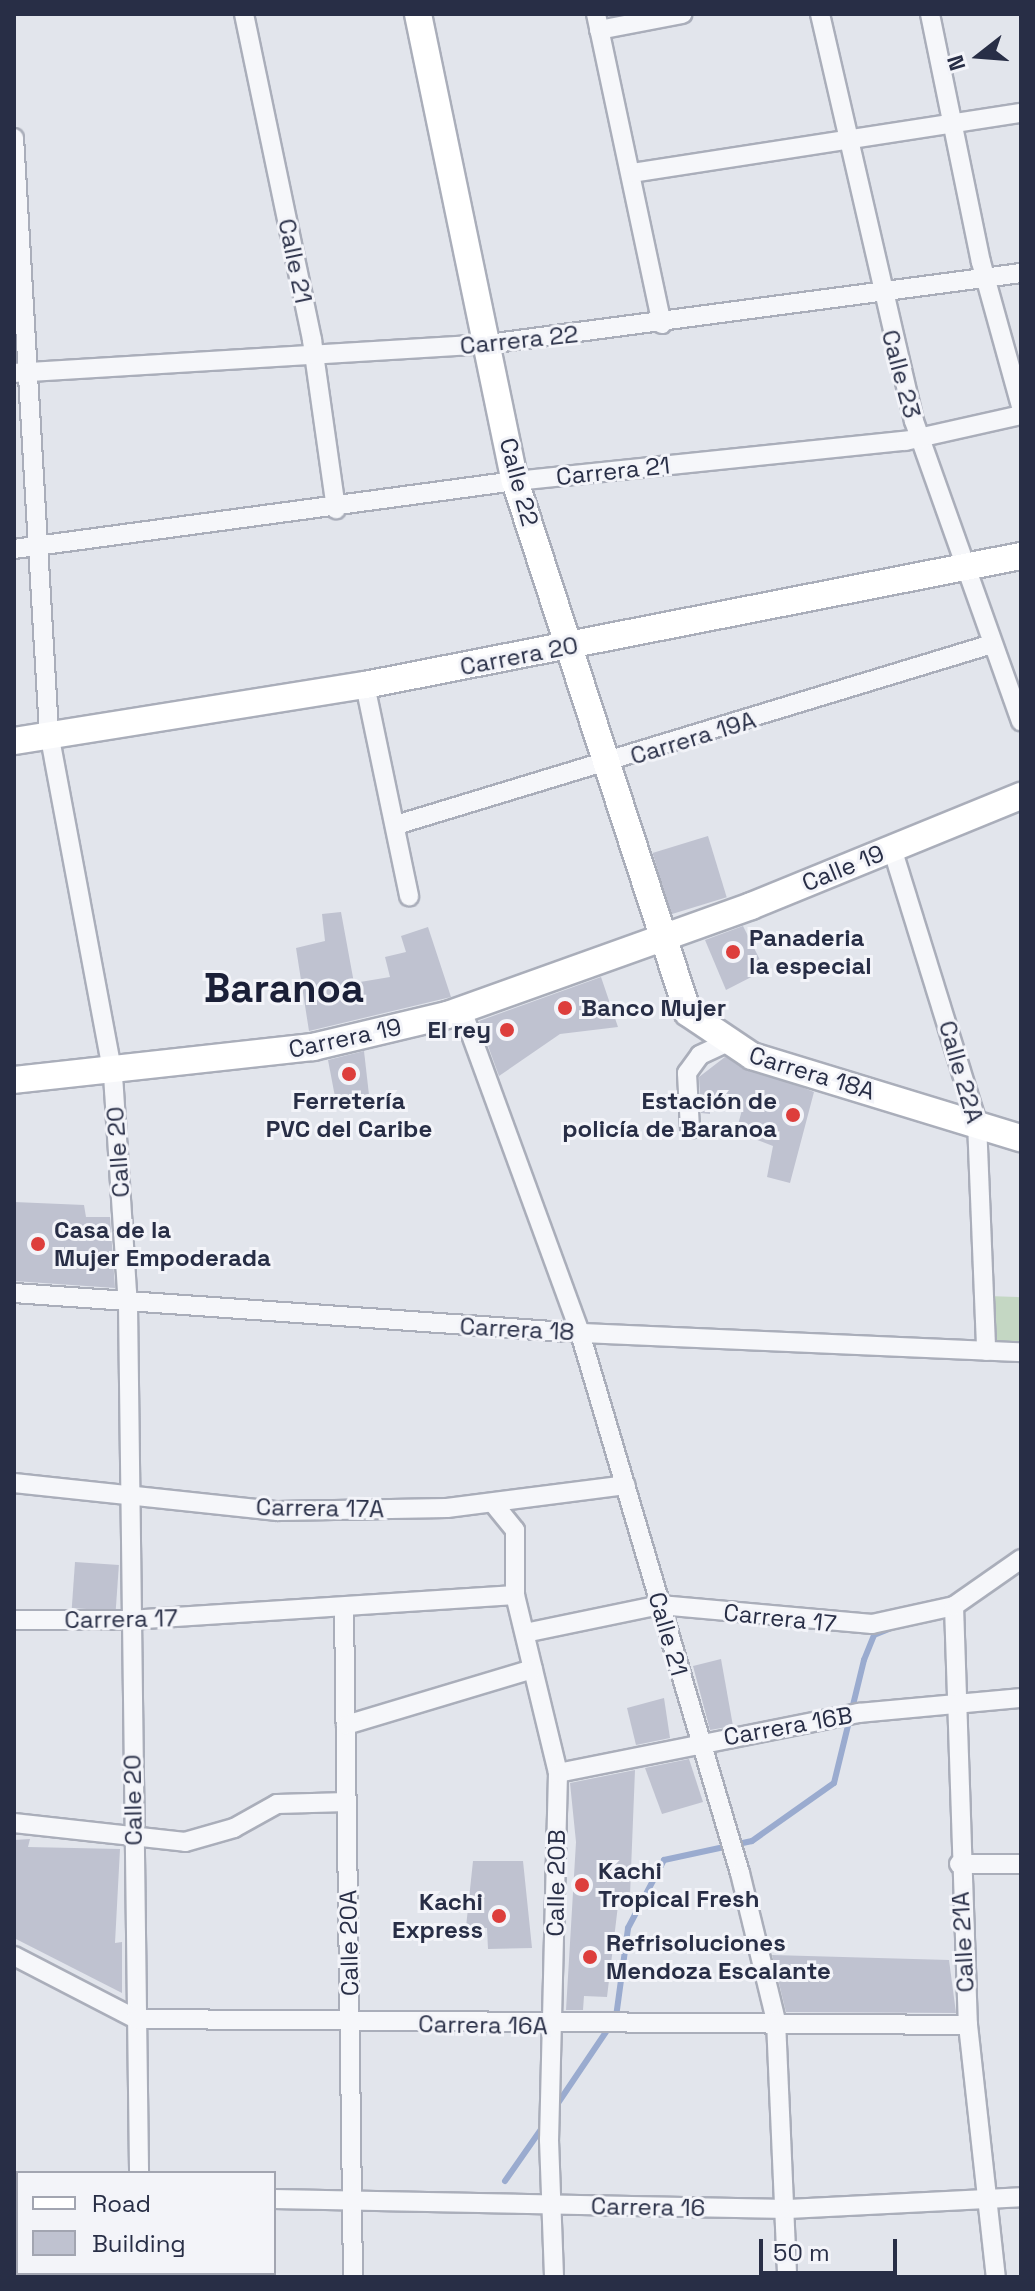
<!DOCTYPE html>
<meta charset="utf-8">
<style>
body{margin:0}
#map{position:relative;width:1035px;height:2291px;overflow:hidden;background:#e2e5ec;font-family:"Space Grotesk",sans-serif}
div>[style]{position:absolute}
.green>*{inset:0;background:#c4d7c3;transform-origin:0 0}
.stream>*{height:6px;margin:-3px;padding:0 3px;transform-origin:3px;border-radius:3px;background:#9aabcf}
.building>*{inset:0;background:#bfc2d0;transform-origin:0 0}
.roads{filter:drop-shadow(2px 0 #aaaeba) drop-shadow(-2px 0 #aaaeba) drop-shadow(0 2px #aaaeba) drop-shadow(0 -2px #aaaeba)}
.street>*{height:18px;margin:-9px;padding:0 9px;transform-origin:9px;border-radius:9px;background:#f6f7fa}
.secondary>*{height:26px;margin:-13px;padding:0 13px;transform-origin:13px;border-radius:13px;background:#fff}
.dots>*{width:22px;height:22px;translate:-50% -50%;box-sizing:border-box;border:4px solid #f3f4f9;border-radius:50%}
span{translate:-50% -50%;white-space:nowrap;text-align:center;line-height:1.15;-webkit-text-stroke:6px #f3f4f9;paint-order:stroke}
.street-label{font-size:24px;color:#282e46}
.poi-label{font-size:24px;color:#282e46;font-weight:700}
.left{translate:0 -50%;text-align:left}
.right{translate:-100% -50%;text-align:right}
.town-label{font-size:40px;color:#1a1f37;font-weight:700}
.frame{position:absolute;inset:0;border:16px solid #282e46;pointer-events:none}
.legend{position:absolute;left:16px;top:2171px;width:260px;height:104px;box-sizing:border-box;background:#f3f4f9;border:2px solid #a2a5b1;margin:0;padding:10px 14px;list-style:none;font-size:24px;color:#282e46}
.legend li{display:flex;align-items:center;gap:16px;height:40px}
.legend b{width:40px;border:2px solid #a2a5b1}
.north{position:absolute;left:939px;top:16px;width:80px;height:80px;-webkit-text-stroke:6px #f3f4f9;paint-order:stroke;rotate:253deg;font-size:22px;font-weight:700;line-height:32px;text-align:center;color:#282e46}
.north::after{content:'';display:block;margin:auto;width:28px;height:36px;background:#282e46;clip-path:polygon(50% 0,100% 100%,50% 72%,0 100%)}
.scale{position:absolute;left:759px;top:2239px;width:138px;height:36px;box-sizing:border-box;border:4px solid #282e46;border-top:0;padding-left:10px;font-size:24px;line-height:28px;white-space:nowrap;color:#282e46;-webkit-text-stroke:6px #f3f4f9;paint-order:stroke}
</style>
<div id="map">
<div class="green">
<i style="left:987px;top:1296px;width:34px;height:55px;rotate:2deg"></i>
</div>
<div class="stream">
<i style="left:554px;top:2109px;width:111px;rotate:-56deg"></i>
<i style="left:616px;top:2017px;width:90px;rotate:-82.3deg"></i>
<i style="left:628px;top:1928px;width:77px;rotate:-62.1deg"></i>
<i style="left:664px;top:1860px;width:90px;rotate:-12.2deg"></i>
<i style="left:752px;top:1841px;width:100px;rotate:-35.3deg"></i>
<i style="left:834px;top:1783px;width:127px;rotate:-76.3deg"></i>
<i style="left:864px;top:1660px;width:27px;rotate:-68deg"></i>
<i style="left:874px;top:1635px;width:18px;rotate:-22deg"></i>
<i style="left:505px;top:2181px;width:68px;rotate:-55.1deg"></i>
</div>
<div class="building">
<i style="left:708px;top:836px;width:64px;height:58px;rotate:73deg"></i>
<i style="clip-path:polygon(341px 912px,354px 983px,390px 977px,385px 957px,406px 952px,401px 936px,428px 927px,451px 997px,309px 1031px,296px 948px,325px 941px,322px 914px)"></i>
<i style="clip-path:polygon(743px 926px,765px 970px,726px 990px,705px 940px)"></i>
<i style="clip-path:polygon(601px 977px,618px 1027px,560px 1034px,499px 1076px,479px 1021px)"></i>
<i style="clip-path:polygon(364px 1051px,369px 1095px,336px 1102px,328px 1060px)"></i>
<i style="clip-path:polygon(725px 1057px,814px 1092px,790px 1183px,767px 1177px,773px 1146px,736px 1132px,742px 1110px,710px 1096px,710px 1114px,701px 1113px,699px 1077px)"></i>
<i style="clip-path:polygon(14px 1202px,84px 1205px,86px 1217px,110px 1217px,115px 1288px,14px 1281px)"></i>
<i style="left:75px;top:1562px;width:44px;height:46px;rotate:4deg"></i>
<i style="clip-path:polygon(721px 1659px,733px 1726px,710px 1730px,693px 1666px)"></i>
<i style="clip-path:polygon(664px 1698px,670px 1738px,636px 1745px,627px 1708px)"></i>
<i style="clip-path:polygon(689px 1759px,703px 1802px,662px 1814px,645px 1768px)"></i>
<i style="clip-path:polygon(635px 1770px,630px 1895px,619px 1897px,607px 1997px,584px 1996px,583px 2010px,566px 2010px,576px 1842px,570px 1783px)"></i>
<i style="clip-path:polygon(30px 1839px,28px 1847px,120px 1849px,115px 1943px,122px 1942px,122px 1993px,14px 1938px,14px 1840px)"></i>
<i style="clip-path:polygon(473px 1861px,523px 1861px,532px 1948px,488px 1949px,487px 1928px,466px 1927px)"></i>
<i style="clip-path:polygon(772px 1955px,949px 1960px,956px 2013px,786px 2012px)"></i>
</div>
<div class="roads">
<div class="street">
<i style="left:244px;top:14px;width:333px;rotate:78.2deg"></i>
<i style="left:312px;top:340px;width:171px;rotate:81.9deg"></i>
<i style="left:596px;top:14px;width:317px;rotate:78deg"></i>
<i style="left:820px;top:14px;width:418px;rotate:77deg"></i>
<i style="left:914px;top:421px;width:319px;rotate:70.4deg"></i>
<i style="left:930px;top:14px;width:253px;rotate:78.4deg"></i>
<i style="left:981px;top:262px;width:149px;rotate:74.5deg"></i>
<i style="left:599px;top:30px;width:85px;rotate:-10.9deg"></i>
<i style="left:14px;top:138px;width:596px;rotate:86.63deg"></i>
<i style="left:49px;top:733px;width:348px;rotate:79.4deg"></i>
<i style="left:113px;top:1075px;width:230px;rotate:86.3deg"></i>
<i style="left:128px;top:1305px;width:868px;rotate:89.27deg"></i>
<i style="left:632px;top:173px;width:394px;rotate:-8.8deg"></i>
<i style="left:14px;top:373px;width:475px;rotate:-3.5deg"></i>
<i style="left:488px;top:344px;width:538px;rotate:-7.59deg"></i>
<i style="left:14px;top:549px;width:506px;rotate:-7.73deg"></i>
<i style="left:515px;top:481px;width:392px;rotate:-5.9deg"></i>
<i style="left:905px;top:441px;width:119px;rotate:-12.6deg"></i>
<i style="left:365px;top:685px;width:216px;rotate:78.2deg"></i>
<i style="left:396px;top:825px;width:620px;rotate:-16.89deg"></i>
<i style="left:892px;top:848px;width:287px;rotate:72.8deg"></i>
<i style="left:977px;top:1122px;width:229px;rotate:87.7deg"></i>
<i style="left:462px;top:1010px;width:344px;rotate:69.9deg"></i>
<i style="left:580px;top:1333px;width:563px;rotate:73.5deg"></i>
<i style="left:740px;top:1873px;width:152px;rotate:76.3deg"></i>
<i style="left:776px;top:2021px;width:256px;rotate:87.5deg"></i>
<i style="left:690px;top:1129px;width:56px;rotate:-93.1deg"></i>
<i style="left:687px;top:1073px;width:22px;rotate:-54deg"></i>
<i style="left:700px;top:1055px;width:26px;rotate:-25deg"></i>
<i style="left:14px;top:1293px;width:567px;rotate:4.04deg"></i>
<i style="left:580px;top:1333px;width:441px;rotate:2.5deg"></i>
<i style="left:14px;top:1483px;width:265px;rotate:6.1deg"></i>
<i style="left:278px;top:1511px;width:169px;rotate:-1deg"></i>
<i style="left:447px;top:1508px;width:180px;rotate:-7.3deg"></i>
<i style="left:493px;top:1503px;width:35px;rotate:51deg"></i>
<i style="left:515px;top:1530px;width:65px;rotate:90deg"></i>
<i style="left:515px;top:1595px;width:183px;rotate:76.4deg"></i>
<i style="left:558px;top:1773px;width:367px;rotate:91.4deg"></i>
<i style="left:549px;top:2140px;width:137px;rotate:87.9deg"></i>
<i style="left:954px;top:1606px;width:419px;rotate:88.1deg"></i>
<i style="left:968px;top:2025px;width:254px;rotate:83.7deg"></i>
<i style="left:344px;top:1609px;width:668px;rotate:89.23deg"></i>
<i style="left:14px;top:1620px;width:115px"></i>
<i style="left:129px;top:1620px;width:387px;rotate:-3.7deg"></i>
<i style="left:525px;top:1633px;width:138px;rotate:-11.7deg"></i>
<i style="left:660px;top:1605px;width:213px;rotate:5.1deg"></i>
<i style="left:872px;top:1624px;width:84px;rotate:-12.4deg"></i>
<i style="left:954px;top:1606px;width:82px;rotate:-35deg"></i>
<i style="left:346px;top:1725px;width:195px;rotate:-16.7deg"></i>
<i style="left:558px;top:1773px;width:307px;rotate:-11.3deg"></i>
<i style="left:859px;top:1713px;width:163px;rotate:-5.3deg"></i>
<i style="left:14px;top:1823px;width:172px;rotate:6.3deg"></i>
<i style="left:185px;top:1842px;width:51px;rotate:-15.9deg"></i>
<i style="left:234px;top:1828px;width:49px;rotate:-29.2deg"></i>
<i style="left:277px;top:1804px;width:70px;rotate:-1.6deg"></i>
<i style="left:959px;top:1864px;width:62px"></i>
<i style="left:14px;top:1956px;width:137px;rotate:27.3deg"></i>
<i style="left:136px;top:2019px;width:832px;rotate:0.41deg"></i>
<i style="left:274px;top:2199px;width:514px;rotate:1.11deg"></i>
<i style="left:788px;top:2209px;width:233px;rotate:-2.9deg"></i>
<i style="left:14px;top:2200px;width:4px"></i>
<i style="left:140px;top:2273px;width:4px;rotate:76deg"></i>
</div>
<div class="secondary">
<i style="left:418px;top:14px;width:477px;rotate:78.3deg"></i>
<i style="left:515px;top:481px;width:559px;rotate:71.99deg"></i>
<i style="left:688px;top:1013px;width:77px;rotate:33.9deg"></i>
<i style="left:752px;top:1056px;width:281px;rotate:17deg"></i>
<i style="left:14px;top:741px;width:355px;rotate:-9.1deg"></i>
<i style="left:365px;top:685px;width:669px;rotate:-11.13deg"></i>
<i style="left:14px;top:1080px;width:301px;rotate:-6.3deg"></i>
<i style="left:313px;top:1047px;width:138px;rotate:-13.4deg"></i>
<i style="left:447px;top:1015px;width:323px;rotate:-19.7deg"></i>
<i style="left:751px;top:906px;width:292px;rotate:-22.2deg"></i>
</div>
</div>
<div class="dots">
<i style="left:733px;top:952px;background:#dd3e3c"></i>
<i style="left:565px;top:1008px;background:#dd3e3c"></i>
<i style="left:507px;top:1030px;background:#dd3e3c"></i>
<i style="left:349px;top:1074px;background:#dd3e3c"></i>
<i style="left:793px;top:1115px;background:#dd3e3c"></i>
<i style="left:38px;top:1244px;background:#dd3e3c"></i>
<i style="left:582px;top:1885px;background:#dd3e3c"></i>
<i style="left:499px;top:1916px;background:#dd3e3c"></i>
<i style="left:590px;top:1957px;background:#dd3e3c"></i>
</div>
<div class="street-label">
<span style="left:295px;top:261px;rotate:78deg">Calle 21</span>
<span style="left:519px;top:340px;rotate:-6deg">Carrera 22</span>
<span style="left:901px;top:374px;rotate:75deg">Calle 23</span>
<span style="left:613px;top:471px;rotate:-6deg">Carrera 21</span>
<span style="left:519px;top:482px;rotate:75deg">Calle 22</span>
<span style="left:519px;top:656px;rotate:-11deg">Carrera 20</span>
<span style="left:693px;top:738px;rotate:-17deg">Carrera 19A</span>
<span style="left:843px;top:868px;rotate:-22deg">Calle 19</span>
<span style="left:345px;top:1038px;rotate:-12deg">Carrera 19</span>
<span style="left:961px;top:1072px;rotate:74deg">Calle 22A</span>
<span style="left:812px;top:1073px;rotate:17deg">Carrera 18A</span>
<span style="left:118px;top:1152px;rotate:-94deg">Calle 20</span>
<span style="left:517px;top:1329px;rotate:3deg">Carrera 18</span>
<span style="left:320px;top:1508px;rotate:1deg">Carrera 17A</span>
<span style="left:780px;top:1618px;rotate:6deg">Carrera 17</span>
<span style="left:121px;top:1619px;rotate:-1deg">Carrera 17</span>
<span style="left:668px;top:1634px;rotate:74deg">Calle 21</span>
<span style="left:788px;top:1726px;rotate:-10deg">Carrera 16B</span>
<span style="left:133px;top:1800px;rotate:-91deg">Calle 20</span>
<span style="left:556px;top:1883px;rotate:-89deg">Calle 20B</span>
<span style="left:963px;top:1942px;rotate:-93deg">Calle 21A</span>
<span style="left:349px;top:1943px;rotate:-91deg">Calle 20A</span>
<span style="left:483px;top:2025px;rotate:1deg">Carrera 16A</span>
<span style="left:648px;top:2207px;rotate:1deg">Carrera 16</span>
</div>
<div class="poi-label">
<span class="left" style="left:749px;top:952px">Panaderia<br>la especial</span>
<span class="left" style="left:581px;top:1008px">Banco Mujer</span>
<span class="right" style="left:491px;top:1030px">El rey</span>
<span style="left:349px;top:1115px">Ferretería<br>PVC del Caribe</span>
<span class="right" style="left:777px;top:1115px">Estación de<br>policía de Baranoa</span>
<span class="left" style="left:54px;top:1244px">Casa de la<br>Mujer Empoderada</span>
<span class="left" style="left:598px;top:1885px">Kachi<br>Tropical Fresh</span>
<span class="right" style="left:483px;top:1916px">Kachi<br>Express</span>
<span class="left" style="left:606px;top:1957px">Refrisoluciones<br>Mendoza Escalante</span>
</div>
<div class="town-label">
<span style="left:284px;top:989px">Baranoa</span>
</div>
<div class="frame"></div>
<ul class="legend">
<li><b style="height:10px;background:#fff"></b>Road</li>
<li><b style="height:22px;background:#bfc2d0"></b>Building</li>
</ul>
<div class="north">N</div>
<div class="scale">50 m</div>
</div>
